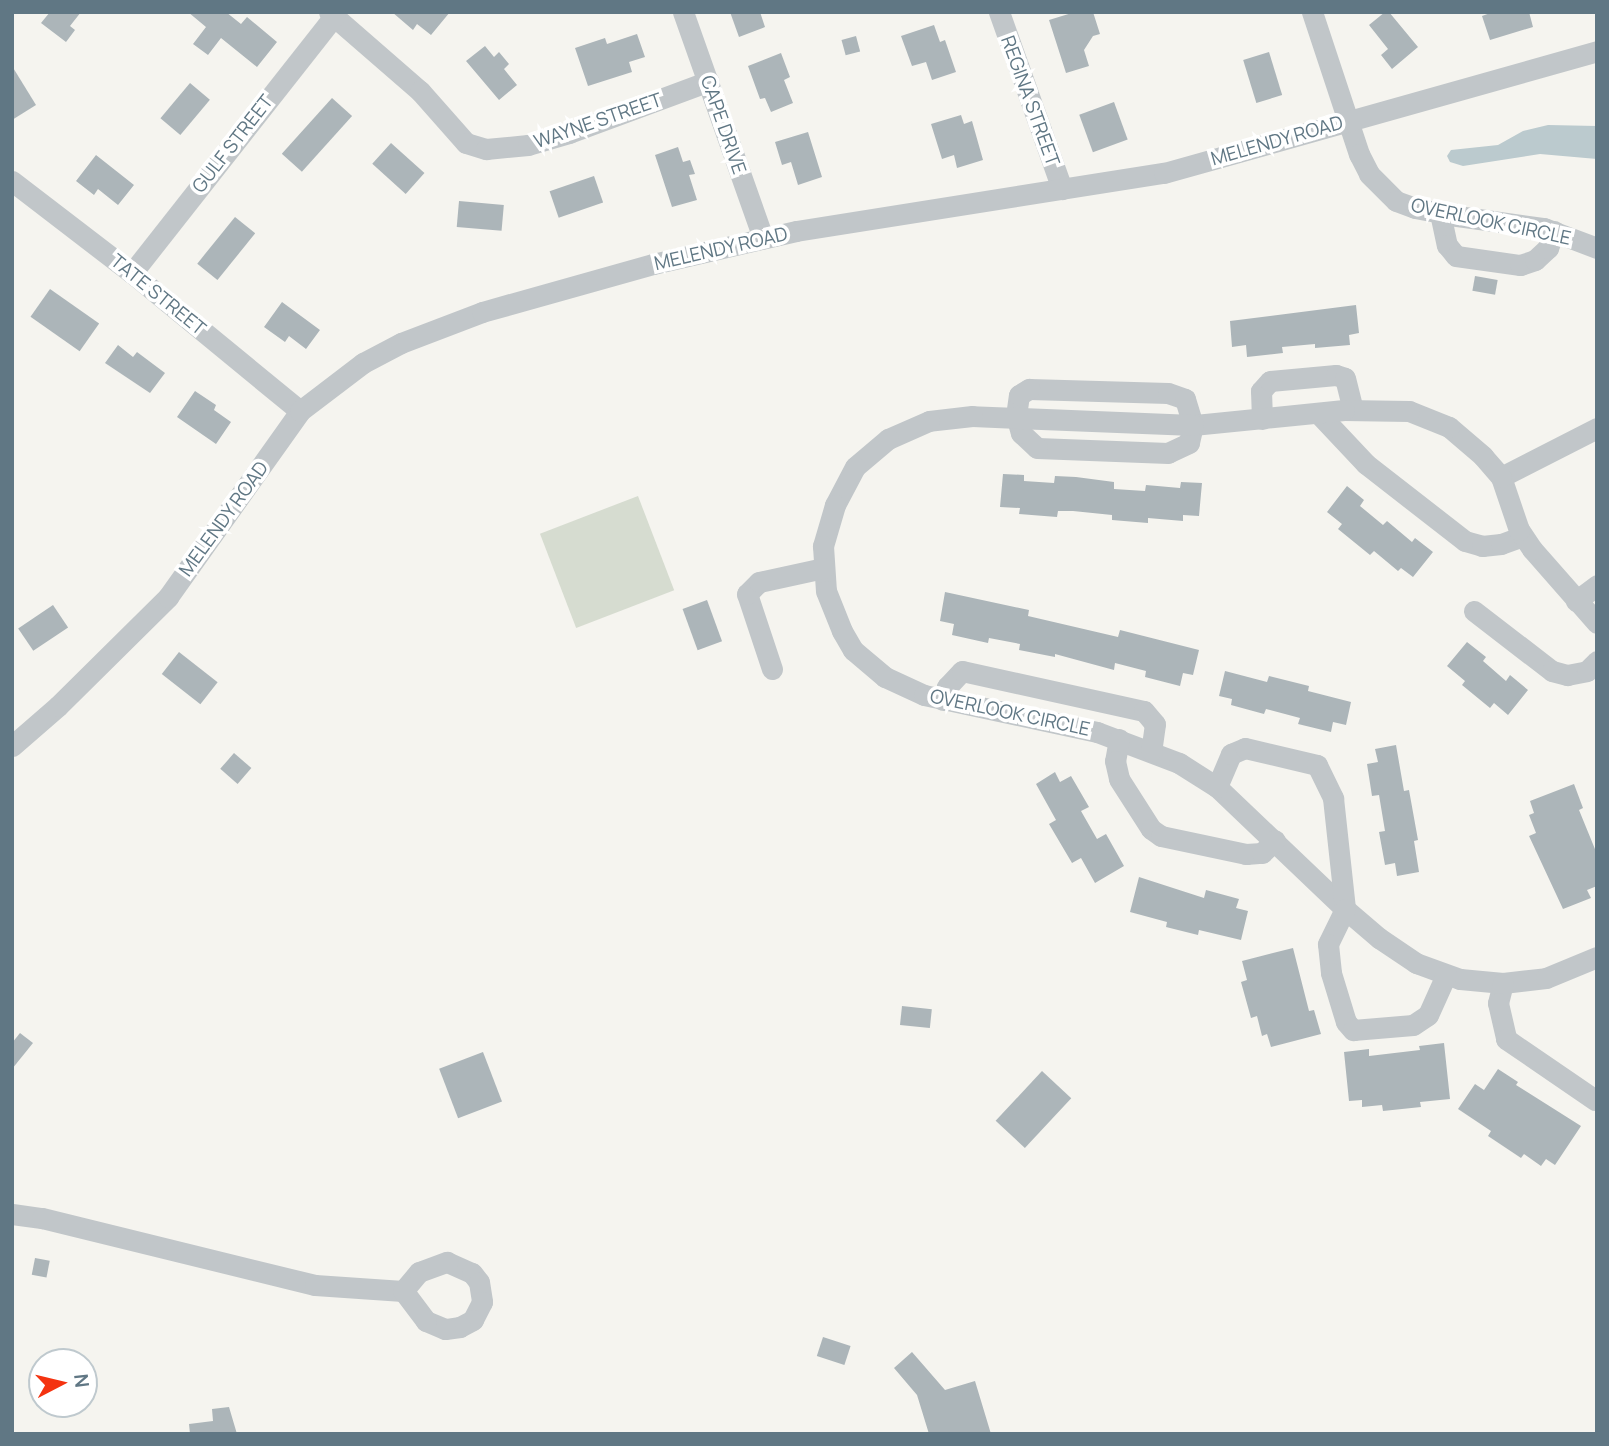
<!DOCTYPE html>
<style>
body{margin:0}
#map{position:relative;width:1609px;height:1446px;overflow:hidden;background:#f5f4ef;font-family:Manrope,sans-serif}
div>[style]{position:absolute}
.green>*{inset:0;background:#d6dcd0;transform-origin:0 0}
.water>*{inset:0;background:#bbcace}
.building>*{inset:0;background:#acb5b9;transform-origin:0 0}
.minor>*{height:21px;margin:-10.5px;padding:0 10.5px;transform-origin:10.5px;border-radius:10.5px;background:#c1c6c9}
span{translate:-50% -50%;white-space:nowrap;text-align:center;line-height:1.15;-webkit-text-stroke:7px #fff;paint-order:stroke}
.street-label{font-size:19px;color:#607784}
.frame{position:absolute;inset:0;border:14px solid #607784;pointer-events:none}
.north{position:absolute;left:28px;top:1348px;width:70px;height:70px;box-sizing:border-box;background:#fff;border:2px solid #bfc9ce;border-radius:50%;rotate:83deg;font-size:19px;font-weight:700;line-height:28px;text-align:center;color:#607784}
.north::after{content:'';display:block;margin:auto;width:24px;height:32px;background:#f43310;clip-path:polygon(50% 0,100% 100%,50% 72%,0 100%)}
</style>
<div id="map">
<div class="green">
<i style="left:638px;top:496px;width:101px;height:105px;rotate:69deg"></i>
</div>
<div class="water">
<i style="clip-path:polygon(1548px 125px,1597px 126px,1597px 159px,1540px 154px,1463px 166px,1450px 162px,1447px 156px,1451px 150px,1498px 145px,1523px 131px)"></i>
</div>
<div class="building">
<i style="clip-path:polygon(50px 12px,81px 12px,70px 26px,75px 30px,66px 42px,41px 23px)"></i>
<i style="clip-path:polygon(188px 12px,226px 12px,241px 24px,247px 17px,277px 42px,257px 67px,221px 38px,208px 55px,193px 44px,206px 27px)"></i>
<i style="clip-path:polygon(392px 12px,450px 12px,431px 35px,417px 24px,413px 30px)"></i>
<i style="clip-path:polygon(730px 12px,760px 12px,765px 27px,739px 37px)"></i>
<i style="clip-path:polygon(1075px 12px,1093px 12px,1100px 34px,1093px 36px,1084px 50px,1089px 66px,1066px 73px,1049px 20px)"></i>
<i style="clip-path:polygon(1385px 12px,1389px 12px,1418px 47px,1392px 69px,1381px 55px,1388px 49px,1369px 25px)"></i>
<i style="clip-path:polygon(1493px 12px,1529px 12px,1533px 27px,1490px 40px,1482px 16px)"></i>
<i style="clip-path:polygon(934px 25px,940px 42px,945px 40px,956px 72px,932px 80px,926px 62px,912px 66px,901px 36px)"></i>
<i style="clip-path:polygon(637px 34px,645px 57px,629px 62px,632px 72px,588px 86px,575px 48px,605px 38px,607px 44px)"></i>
<i style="left:856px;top:36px;width:16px;height:15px;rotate:75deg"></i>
<i style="clip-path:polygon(485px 46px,494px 57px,499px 52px,509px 64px,504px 69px,517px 85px,499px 100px,466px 61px)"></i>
<i style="left:1269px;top:52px;width:45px;height:27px;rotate:73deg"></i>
<i style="clip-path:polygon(781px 53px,790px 77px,784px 80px,793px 103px,771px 112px,765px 98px,760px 99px,748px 66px)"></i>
<i style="clip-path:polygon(12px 66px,36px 105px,12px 120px)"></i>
<i style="left:190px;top:83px;width:26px;height:46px;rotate:40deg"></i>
<i style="left:332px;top:98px;width:27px;height:75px;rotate:42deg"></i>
<i style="left:1114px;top:102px;width:40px;height:37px;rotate:70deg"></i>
<i style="clip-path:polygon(961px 115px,964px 124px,972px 121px,983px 160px,957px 168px,954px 155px,942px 159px,931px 124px)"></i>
<i style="clip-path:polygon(808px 132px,822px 177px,798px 185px,791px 162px,782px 165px,775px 142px)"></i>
<i style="left:391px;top:143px;width:45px;height:28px;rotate:42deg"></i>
<i style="clip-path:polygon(678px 147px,683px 162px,690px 160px,695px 174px,689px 175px,697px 200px,672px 207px,655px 155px)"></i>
<i style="clip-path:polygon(96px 155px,134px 185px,118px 205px,98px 189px,94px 195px,76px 181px)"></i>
<i style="left:594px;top:176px;width:28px;height:47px;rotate:71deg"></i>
<i style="left:459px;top:201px;width:45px;height:26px;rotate:5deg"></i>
<i style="left:235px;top:217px;width:26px;height:60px;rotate:39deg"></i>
<i style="left:1475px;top:276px;width:23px;height:15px;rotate:10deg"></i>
<i style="left:50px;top:289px;width:60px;height:34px;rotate:35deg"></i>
<i style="clip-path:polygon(282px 302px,320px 330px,306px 349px,289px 336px,285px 342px,264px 327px)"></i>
<i style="clip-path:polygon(1356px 305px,1359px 333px,1349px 335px,1350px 345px,1315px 348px,1315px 344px,1282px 347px,1283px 353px,1247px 357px,1246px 345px,1232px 347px,1230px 321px)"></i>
<i style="clip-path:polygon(118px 345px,133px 357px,137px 352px,165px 373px,150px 393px,105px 363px)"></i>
<i style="clip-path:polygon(195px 391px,216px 405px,214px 410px,231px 422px,216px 444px,177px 417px)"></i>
<i style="clip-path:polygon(1003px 474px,1024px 475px,1024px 481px,1054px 483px,1055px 476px,1076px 477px,1114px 482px,1114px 489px,1145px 491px,1146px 485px,1180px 488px,1181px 482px,1202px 483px,1199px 516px,1183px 515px,1183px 521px,1148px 518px,1148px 523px,1112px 520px,1112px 515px,1073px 511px,1058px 511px,1057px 517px,1019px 514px,1020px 508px,1000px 507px)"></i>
<i style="clip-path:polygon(1347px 486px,1364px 500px,1360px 506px,1383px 525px,1387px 521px,1412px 542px,1415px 538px,1433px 552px,1413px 577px,1401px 568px,1398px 571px,1374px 551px,1370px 555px,1338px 529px,1342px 524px,1327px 512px)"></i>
<i style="clip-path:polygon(945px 592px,1029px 610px,1028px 616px,1118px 637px,1120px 630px,1199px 650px,1193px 675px,1183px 673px,1180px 686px,1145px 677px,1146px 671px,1115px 663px,1114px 670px,1055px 654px,1055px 657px,1019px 650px,1020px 644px,989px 638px,988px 643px,952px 635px,954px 624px,940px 621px)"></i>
<i style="left:707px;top:600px;width:44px;height:26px;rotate:70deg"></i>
<i style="left:53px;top:605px;width:27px;height:42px;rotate:56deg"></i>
<i style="clip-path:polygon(1467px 642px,1486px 657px,1483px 661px,1506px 681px,1510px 675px,1528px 690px,1508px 715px,1494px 703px,1490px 708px,1462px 685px,1465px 681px,1447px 666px)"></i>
<i style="left:179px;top:652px;width:49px;height:28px;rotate:38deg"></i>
<i style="clip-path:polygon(1225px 671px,1267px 682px,1269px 676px,1309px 686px,1308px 691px,1351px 702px,1346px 725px,1333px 722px,1331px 732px,1298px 724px,1300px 718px,1266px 709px,1264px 714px,1231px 705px,1232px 699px,1219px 696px)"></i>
<i style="clip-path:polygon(1396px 745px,1404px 791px,1409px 790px,1418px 840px,1414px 841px,1419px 872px,1397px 876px,1395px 863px,1385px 865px,1379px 832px,1385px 831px,1379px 795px,1372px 796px,1367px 764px,1378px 762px,1375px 749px)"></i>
<i style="left:234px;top:753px;width:23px;height:21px;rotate:41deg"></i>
<i style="clip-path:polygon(1055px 772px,1060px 782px,1071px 776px,1089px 807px,1081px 811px,1097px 839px,1106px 834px,1124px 866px,1095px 883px,1081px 858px,1072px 863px,1049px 824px,1056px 820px,1036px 784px)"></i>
<i style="clip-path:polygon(1574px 784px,1583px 808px,1579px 810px,1597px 854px,1597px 886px,1587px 890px,1591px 898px,1563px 909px,1529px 836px,1536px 833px,1529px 815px,1534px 813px,1530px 801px)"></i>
<i style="clip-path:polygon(1139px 877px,1204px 898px,1206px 890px,1239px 899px,1236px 908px,1248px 911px,1241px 940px,1199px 930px,1198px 935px,1166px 927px,1167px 922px,1130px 912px)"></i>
<i style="clip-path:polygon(1293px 948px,1309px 1011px,1314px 1010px,1321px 1034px,1271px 1047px,1267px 1034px,1262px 1036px,1257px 1016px,1251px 1018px,1241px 982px,1247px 980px,1242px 961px)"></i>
<i style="left:902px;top:1006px;width:30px;height:19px;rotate:6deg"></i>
<i style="clip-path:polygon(20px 1033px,33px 1043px,12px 1069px,12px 1043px)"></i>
<i style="clip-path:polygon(1444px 1043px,1450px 1099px,1420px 1102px,1421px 1107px,1383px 1111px,1382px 1105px,1362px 1107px,1362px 1100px,1349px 1101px,1344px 1052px,1369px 1049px,1369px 1056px,1420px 1050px,1419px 1046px)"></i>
<i style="left:483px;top:1052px;width:53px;height:47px;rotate:69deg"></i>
<i style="clip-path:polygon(1498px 1069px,1518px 1082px,1516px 1085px,1581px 1126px,1555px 1165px,1546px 1159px,1541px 1166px,1524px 1154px,1521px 1158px,1488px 1136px,1491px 1131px,1458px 1109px,1475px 1084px,1484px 1090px)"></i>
<i style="left:1042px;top:1071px;width:40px;height:68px;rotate:43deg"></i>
<i style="left:35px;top:1258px;width:15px;height:17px;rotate:11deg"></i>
<i style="left:823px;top:1337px;width:29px;height:20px;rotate:18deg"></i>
<i style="clip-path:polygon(912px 1352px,945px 1390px,975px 1381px,991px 1434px,929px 1434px,917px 1395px,894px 1368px)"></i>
<i style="clip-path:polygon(229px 1407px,237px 1434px,190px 1434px,189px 1424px,213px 1421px,212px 1409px)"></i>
</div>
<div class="minor">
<i style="left:329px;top:12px;width:121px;rotate:41deg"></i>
<i style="left:420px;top:91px;width:69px;rotate:48.5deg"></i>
<i style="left:466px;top:143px;width:21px;rotate:17deg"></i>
<i style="left:486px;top:149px;width:42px;rotate:-5.4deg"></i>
<i style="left:528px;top:145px;width:43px;rotate:-16.3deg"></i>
<i style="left:569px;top:133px;width:149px;rotate:-20.4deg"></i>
<i style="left:683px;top:12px;width:240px;rotate:70.5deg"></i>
<i style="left:999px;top:12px;width:188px;rotate:70.4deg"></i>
<i style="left:1312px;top:12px;width:150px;rotate:71.7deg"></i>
<i style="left:1359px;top:154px;width:22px;rotate:63deg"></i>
<i style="left:1369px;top:174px;width:38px;rotate:45deg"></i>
<i style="left:1396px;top:201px;width:20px;rotate:20deg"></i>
<i style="left:1415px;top:208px;width:43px;rotate:10.8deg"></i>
<i style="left:1457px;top:216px;width:88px;rotate:7.9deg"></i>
<i style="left:1544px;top:228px;width:57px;rotate:20.7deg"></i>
<i style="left:12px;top:181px;width:151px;rotate:37.5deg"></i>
<i style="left:132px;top:273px;width:217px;rotate:39.4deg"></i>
<i style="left:1440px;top:213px;width:33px;rotate:78deg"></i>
<i style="left:1447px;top:245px;width:14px;rotate:51deg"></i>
<i style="left:1456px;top:256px;width:65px;rotate:8deg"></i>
<i style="left:1520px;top:265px;width:16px;rotate:-18deg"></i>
<i style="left:1535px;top:260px;width:18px;rotate:-43deg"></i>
<i style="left:1548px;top:248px;width:18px;rotate:-71deg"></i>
<i style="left:132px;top:273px;width:327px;rotate:-51.8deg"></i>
<i style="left:1029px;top:389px;width:139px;rotate:1.6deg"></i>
<i style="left:1168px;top:393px;width:18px;rotate:19deg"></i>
<i style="left:1185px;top:399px;width:27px;rotate:73deg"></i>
<i style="left:1193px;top:425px;width:18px;rotate:103deg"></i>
<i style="left:1189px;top:443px;width:23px;rotate:155deg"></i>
<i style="left:1168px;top:453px;width:131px;rotate:-177.8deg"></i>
<i style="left:1037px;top:448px;width:22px;rotate:-137deg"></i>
<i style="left:1021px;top:433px;width:18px;rotate:-106deg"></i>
<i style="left:1016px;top:416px;width:21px;rotate:-82deg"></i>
<i style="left:1019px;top:395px;width:12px;rotate:-31deg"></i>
<i style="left:1318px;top:413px;width:70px;rotate:46.7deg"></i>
<i style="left:1366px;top:464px;width:125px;rotate:37.9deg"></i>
<i style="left:1465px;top:541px;width:18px;rotate:16deg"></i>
<i style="left:1482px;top:546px;width:19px;rotate:-6deg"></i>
<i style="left:1501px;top:544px;width:23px;rotate:-20deg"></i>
<i style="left:1262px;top:419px;width:28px;rotate:-92deg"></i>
<i style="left:1261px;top:391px;width:13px;rotate:-48deg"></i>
<i style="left:1270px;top:381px;width:66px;rotate:-5.2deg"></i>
<i style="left:1336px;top:375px;width:9px;rotate:18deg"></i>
<i style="left:1345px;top:378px;width:33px;rotate:76deg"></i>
<i style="left:1501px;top:477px;width:108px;rotate:-27deg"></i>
<i style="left:1576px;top:601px;width:26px;rotate:-37deg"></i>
<i style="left:1474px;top:611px;width:98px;rotate:37.6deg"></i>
<i style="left:1552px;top:671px;width:16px;rotate:15deg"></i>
<i style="left:1567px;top:675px;width:20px;rotate:-11deg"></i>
<i style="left:1587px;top:671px;width:14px;rotate:-45deg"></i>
<i style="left:1597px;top:623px;width:98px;rotate:-131.3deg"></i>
<i style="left:1532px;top:549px;width:23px;rotate:-124deg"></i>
<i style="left:1519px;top:530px;width:56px;rotate:-108.8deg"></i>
<i style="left:1501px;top:477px;width:28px;rotate:-131deg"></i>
<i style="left:1483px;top:456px;width:45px;rotate:-139.5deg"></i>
<i style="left:1449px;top:427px;width:43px;rotate:-158.2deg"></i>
<i style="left:1409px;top:411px;width:65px;rotate:-179.1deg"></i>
<i style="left:1344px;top:410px;width:152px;rotate:174.3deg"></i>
<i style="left:1193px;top:425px;width:221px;rotate:-177.7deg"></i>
<i style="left:972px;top:416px;width:43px;rotate:173.4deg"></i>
<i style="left:929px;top:421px;width:45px;rotate:156.3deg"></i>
<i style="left:888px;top:439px;width:43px;rotate:139.7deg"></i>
<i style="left:855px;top:467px;width:43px;rotate:117.8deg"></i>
<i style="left:835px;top:505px;width:43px;rotate:106.3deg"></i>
<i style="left:823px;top:546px;width:45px;rotate:86.2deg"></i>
<i style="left:826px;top:591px;width:43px;rotate:68.2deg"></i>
<i style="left:842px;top:631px;width:22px;rotate:60deg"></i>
<i style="left:853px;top:650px;width:42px;rotate:40.2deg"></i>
<i style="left:885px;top:677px;width:43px;rotate:24.8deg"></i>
<i style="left:924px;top:695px;width:177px;rotate:12.1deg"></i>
<i style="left:1097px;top:732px;width:88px;rotate:20.7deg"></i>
<i style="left:1179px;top:763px;width:45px;rotate:32.3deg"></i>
<i style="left:1217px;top:787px;width:177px;rotate:43.6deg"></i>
<i style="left:1345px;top:909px;width:45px;rotate:40.5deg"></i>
<i style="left:1379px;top:938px;width:45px;rotate:34deg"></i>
<i style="left:1416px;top:963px;width:47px;rotate:20deg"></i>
<i style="left:1460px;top:979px;width:43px;rotate:5.3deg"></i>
<i style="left:1503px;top:983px;width:43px;rotate:-6.6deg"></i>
<i style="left:1546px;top:978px;width:55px;rotate:-22.4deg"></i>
<i style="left:772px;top:669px;width:79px;rotate:-108.4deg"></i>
<i style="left:747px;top:594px;width:17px;rotate:-45deg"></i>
<i style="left:759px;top:582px;width:66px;rotate:-12.3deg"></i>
<i style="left:943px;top:700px;width:14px;rotate:-73deg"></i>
<i style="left:947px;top:687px;width:22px;rotate:-47deg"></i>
<i style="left:962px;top:671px;width:186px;rotate:12.4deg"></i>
<i style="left:1144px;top:711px;width:17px;rotate:50deg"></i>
<i style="left:1155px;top:724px;width:27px;rotate:98deg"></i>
<i style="left:1119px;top:739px;width:22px;rotate:100deg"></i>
<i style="left:1115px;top:761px;width:18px;rotate:77deg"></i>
<i style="left:1119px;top:779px;width:59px;rotate:57.4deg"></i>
<i style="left:1151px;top:829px;width:12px;rotate:35deg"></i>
<i style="left:1161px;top:836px;width:87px;rotate:12deg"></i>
<i style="left:1246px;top:854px;width:16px;rotate:-4deg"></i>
<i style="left:1262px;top:853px;width:18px;rotate:-45deg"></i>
<i style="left:12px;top:746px;width:61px;rotate:-41deg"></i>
<i style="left:58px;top:706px;width:155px;rotate:-44.7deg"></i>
<i style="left:168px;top:597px;width:228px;rotate:-54.6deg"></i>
<i style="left:300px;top:411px;width:79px;rotate:-37.3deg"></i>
<i style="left:363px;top:363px;width:43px;rotate:-27.8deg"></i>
<i style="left:401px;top:343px;width:87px;rotate:-20.9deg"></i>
<i style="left:482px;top:312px;width:178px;rotate:-15.7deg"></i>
<i style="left:653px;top:264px;width:147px;rotate:-13deg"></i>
<i style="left:796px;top:231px;width:373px;rotate:-9deg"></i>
<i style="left:1164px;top:173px;width:450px;rotate:-15.7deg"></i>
<i style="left:1217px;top:787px;width:36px;rotate:-67deg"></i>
<i style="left:1231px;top:754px;width:15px;rotate:-23deg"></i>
<i style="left:1245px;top:748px;width:74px;rotate:13.3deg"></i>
<i style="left:1317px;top:765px;width:37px;rotate:64deg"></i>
<i style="left:1333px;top:798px;width:112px;rotate:83.8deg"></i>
<i style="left:1345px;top:909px;width:39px;rotate:116deg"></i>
<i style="left:1328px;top:944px;width:29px;rotate:84deg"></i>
<i style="left:1331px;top:973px;width:51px;rotate:73deg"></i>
<i style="left:1346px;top:1022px;width:11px;rotate:49deg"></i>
<i style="left:1353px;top:1030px;width:60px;rotate:-4.8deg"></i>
<i style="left:1413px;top:1025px;width:18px;rotate:-34deg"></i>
<i style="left:1428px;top:1015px;width:44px;rotate:-65.8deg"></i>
<i style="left:1503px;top:983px;width:21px;rotate:104deg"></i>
<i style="left:1498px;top:1003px;width:37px;rotate:77deg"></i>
<i style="left:1506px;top:1039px;width:108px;rotate:34.4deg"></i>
<i style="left:12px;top:1214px;width:30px;rotate:8deg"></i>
<i style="left:42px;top:1218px;width:281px;rotate:13.8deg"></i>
<i style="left:315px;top:1285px;width:88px;rotate:3.9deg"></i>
<i style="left:447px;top:1262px;width:27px;rotate:24deg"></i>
<i style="left:472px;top:1273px;width:11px;rotate:52deg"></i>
<i style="left:479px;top:1282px;width:20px;rotate:81deg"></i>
<i style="left:482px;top:1302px;width:20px;rotate:117deg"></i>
<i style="left:473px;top:1320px;width:15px;rotate:152deg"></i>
<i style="left:460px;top:1327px;width:15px;rotate:172deg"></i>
<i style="left:445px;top:1329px;width:21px;rotate:-157deg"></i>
<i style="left:426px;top:1321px;width:38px;rotate:-127deg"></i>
<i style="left:403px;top:1291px;width:25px;rotate:-50deg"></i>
<i style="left:419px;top:1272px;width:30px;rotate:-20deg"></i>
</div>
<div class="street-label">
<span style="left:1030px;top:101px;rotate:70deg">REGINA STREET</span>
<span style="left:598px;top:121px;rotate:-19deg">WAYNE STREET</span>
<span style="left:723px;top:125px;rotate:71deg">CAPE DRIVE</span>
<span style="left:1277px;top:141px;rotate:-16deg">MELENDY ROAD</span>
<span style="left:233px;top:144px;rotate:-52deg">GULF STREET</span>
<span style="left:1491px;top:222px;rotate:12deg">OVERLOOK CIRCLE</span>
<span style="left:721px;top:249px;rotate:-13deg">MELENDY ROAD</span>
<span style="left:158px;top:295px;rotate:39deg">TATE STREET</span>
<span style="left:224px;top:519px;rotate:-54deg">MELENDY ROAD</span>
<span style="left:1010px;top:713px;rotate:12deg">OVERLOOK CIRCLE</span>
</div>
<div class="frame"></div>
<div class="north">N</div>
</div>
